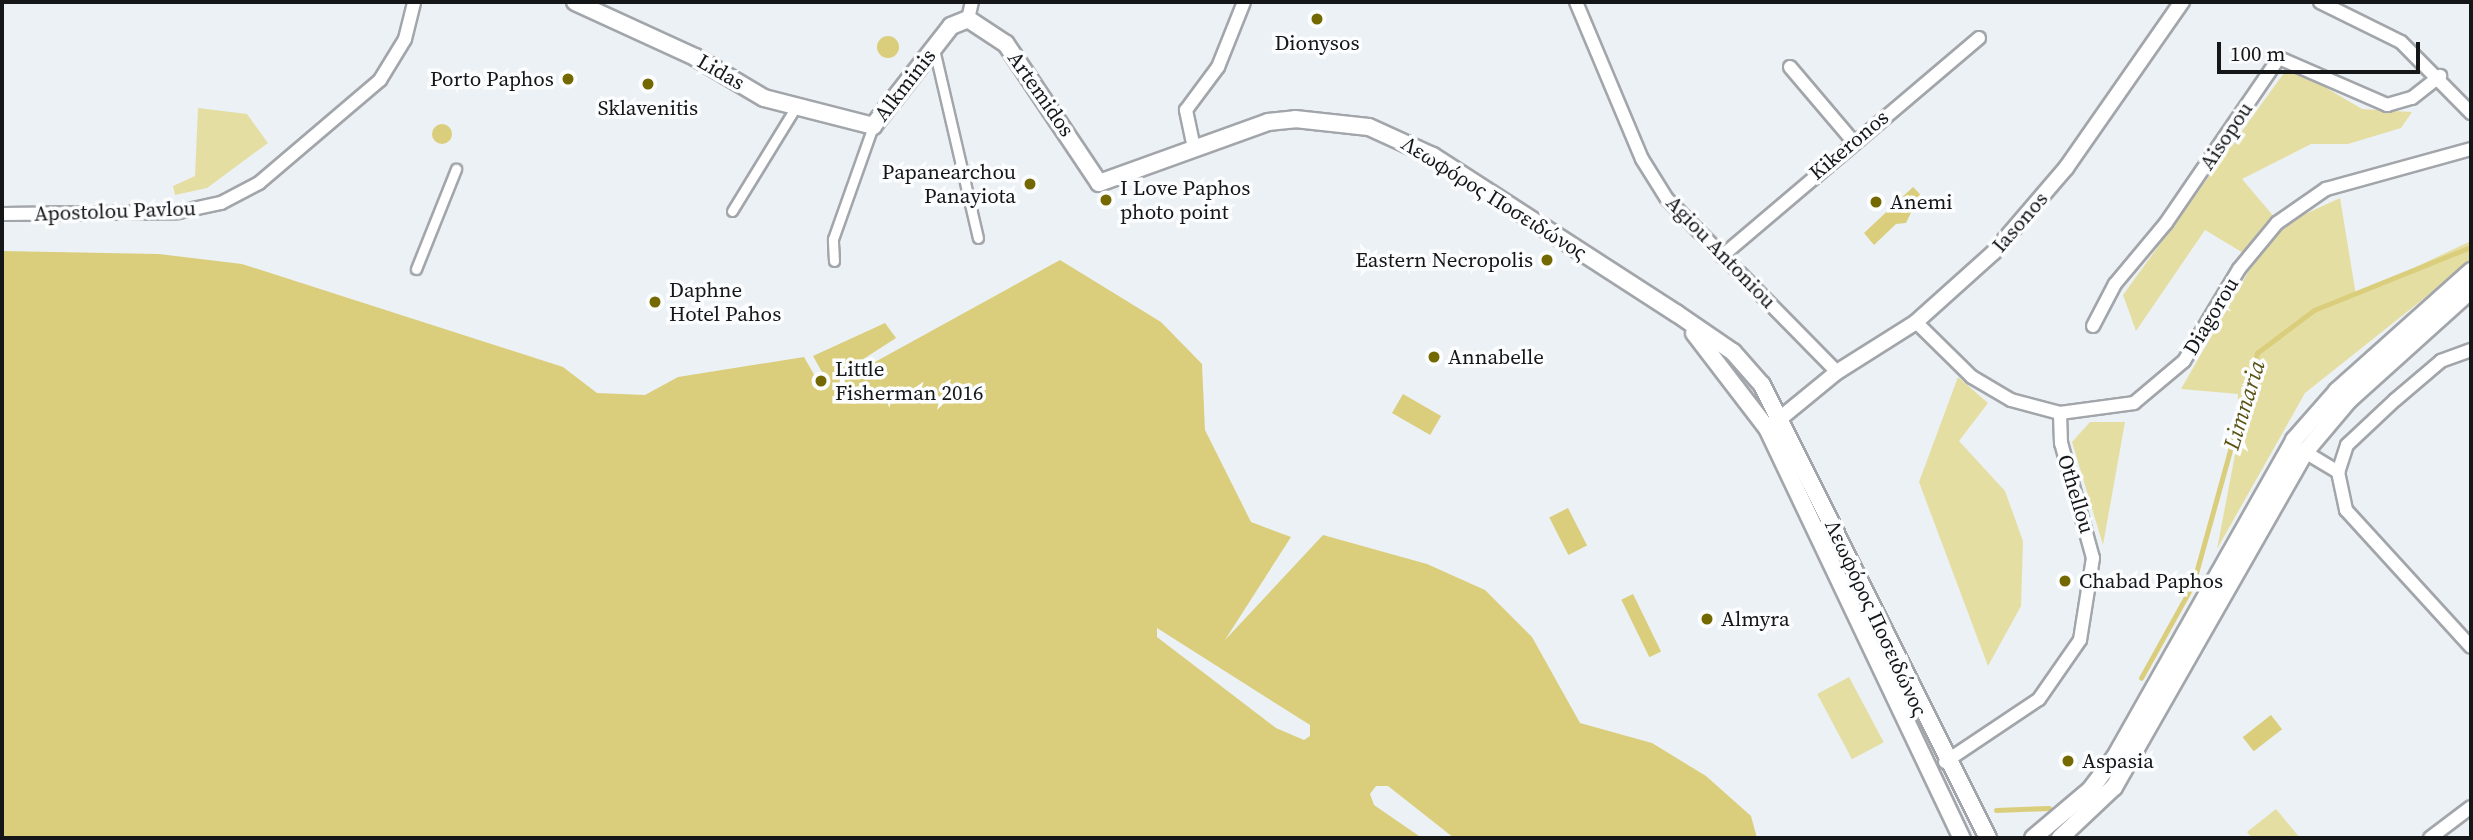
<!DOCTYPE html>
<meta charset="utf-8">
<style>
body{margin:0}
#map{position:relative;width:2473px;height:840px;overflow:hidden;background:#ecf1f5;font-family:"Source Serif 4",serif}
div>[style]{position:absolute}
.green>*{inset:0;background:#e5dea3;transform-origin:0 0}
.water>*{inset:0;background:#dace7d;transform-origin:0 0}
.round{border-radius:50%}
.pier>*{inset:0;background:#ecf1f5}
.stream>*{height:4.5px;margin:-2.25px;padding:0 2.25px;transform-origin:2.25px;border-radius:2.25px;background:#dace7d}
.roads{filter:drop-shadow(2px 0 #a2a6ab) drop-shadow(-2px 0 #a2a6ab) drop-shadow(0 2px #a2a6ab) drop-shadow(0 -2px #a2a6ab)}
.pedestrian>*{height:9px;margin:-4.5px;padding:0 4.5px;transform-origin:4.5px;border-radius:4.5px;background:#fff}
.minor>*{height:12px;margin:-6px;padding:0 6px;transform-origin:6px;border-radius:6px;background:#fff}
.tertiary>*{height:14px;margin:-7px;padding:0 7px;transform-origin:7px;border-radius:7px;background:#fff}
.secondary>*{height:16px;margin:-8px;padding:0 8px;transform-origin:8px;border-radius:8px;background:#fff}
.dots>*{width:19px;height:19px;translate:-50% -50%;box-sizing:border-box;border:4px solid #fcfdfe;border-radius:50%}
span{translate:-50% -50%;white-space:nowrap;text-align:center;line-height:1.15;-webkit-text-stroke:7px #fcfdfe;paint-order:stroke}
.poi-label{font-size:21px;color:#141617}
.right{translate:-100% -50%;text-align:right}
.left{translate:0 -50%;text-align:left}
.street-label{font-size:21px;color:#141617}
.water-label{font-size:23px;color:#5b5215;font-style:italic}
.frame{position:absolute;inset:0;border:4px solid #141617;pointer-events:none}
.scale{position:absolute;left:2217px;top:42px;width:203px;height:32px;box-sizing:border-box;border:4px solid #141617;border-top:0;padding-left:9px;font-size:21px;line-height:24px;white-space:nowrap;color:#141617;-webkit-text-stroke:5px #fcfdfe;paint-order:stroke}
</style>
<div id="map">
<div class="green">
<i style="clip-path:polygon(2289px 66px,2362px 109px,2412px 112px,2401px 128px,2348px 144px,2311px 144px,2242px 179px,2281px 225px,2340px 198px,2356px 295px,2471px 241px,2471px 261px,2305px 393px,2217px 549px,2237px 444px,2238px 394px,2181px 389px,2255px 260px,2205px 230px,2136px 331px,2123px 295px)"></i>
<i style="clip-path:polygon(198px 108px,247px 114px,268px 143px,207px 188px,175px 195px,173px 186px,195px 176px)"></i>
<i style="clip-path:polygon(1958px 377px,1988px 403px,1959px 441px,2005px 491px,2023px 541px,2021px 606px,1988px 666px,1919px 482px)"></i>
<i style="clip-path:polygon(2090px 422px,2125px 422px,2103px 545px,2072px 442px)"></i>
<i style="left:1849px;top:677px;width:74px;height:36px;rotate:62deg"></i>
<i style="clip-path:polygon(2276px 809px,2300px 838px,2252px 838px,2247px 832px)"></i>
</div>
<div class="water">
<i class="round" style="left:877px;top:36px;width:22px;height:22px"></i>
<i class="round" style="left:432px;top:124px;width:20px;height:20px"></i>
<i style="clip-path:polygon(1913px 187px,1920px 194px,1906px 223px,1896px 224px,1874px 245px,1864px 233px)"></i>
<i style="clip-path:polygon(2px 251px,159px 254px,242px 264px,563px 367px,597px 393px,645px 395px,678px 377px,804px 357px,820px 385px,827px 381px,813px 356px,885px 323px,896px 338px,851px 367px,855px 373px,1060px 260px,1161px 322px,1202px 364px,1205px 430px,1251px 522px,1291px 537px,1225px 640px,1323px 535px,1427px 564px,1485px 590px,1532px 637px,1580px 723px,1652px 743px,1706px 776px,1751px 816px,1757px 838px,2px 838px)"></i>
<i style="left:1403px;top:394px;width:44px;height:22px;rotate:30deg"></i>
<i style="left:1568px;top:508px;width:42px;height:21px;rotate:63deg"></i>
<i style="left:1633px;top:594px;width:64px;height:13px;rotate:64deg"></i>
<i style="left:2271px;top:715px;width:18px;height:36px;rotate:52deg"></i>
</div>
<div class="pier">
<i style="clip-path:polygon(1157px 628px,1310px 725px,1310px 736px,1304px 740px,1276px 728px,1157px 637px)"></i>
<i style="clip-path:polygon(1376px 786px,1388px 786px,1454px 838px,1422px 838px,1374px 805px,1370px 794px)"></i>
</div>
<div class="stream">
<i style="left:2141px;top:678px;width:107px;rotate:-61deg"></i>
<i style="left:2193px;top:584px;width:240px;rotate:-74.5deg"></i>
<i style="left:2257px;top:353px;width:71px;rotate:-37deg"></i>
<i style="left:2314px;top:310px;width:169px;rotate:-21.9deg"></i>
<i style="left:1996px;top:810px;width:53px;rotate:-2.2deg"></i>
</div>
<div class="roads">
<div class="pedestrian">
<i style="left:934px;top:49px;width:194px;rotate:76.9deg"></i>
<i style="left:732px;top:211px;width:119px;rotate:-58.5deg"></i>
<i style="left:834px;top:261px;width:22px;rotate:-93deg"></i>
<i style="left:833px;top:239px;width:120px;rotate:-70.5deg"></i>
<i style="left:416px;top:269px;width:108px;rotate:-68.2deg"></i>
</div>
<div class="minor">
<i style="left:1576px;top:2px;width:170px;rotate:67.2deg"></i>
<i style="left:1642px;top:159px;width:47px;rotate:58deg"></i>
<i style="left:1667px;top:199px;width:243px;rotate:45.5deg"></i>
<i style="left:2320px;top:2px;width:90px;rotate:26.3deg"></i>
<i style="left:2401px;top:42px;width:100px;rotate:45.4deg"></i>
<i style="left:968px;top:19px;width:17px;rotate:-77deg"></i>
<i style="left:1790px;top:67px;width:96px;rotate:49.7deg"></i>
<i style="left:1194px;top:148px;width:39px;rotate:-102deg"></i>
<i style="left:1186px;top:110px;width:54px;rotate:-53.3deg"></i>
<i style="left:1218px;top:67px;width:70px;rotate:-68.2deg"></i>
<i style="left:2px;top:214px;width:177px;rotate:-0.6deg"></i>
<i style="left:179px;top:212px;width:43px;rotate:-12.1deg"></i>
<i style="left:221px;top:203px;width:43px;rotate:-27.8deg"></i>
<i style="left:259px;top:183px;width:159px;rotate:-40.4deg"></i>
<i style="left:380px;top:80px;width:48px;rotate:-58.6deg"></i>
<i style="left:405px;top:39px;width:38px;rotate:-76deg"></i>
<i style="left:1722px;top:256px;width:337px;rotate:-40.3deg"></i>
<i style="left:1916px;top:322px;width:78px;rotate:44.5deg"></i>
<i style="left:1972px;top:377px;width:45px;rotate:30.5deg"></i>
<i style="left:2011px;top:400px;width:51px;rotate:14.9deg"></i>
<i style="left:2060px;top:413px;width:75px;rotate:-7.7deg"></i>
<i style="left:2134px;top:403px;width:65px;rotate:-40deg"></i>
<i style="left:2184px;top:361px;width:107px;rotate:-59.1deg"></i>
<i style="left:2239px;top:269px;width:60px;rotate:-50.4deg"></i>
<i style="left:2277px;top:223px;width:60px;rotate:-34.8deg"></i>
<i style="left:2326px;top:189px;width:150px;rotate:-15.4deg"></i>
<i style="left:2093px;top:326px;width:47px;rotate:-62.4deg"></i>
<i style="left:2115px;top:284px;width:80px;rotate:-50.1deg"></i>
<i style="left:2166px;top:223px;width:200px;rotate:-55.6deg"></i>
<i style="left:2279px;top:58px;width:118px;rotate:23.5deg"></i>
<i style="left:2387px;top:105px;width:26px;rotate:-16deg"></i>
<i style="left:2412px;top:98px;width:36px;rotate:-38deg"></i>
<i style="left:2471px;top:350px;width:32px;rotate:160deg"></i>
<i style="left:2441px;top:361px;width:60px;rotate:139.7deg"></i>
<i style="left:2395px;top:400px;width:66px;rotate:136.8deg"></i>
<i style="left:2347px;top:445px;width:28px;rotate:108deg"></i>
<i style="left:2338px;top:472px;width:39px;rotate:78deg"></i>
<i style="left:2346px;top:510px;width:185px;rotate:47.6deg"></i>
<i style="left:2305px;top:452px;width:39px;rotate:31deg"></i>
<i style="left:1945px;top:762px;width:113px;rotate:-33.8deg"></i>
<i style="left:2039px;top:699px;width:72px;rotate:-55.2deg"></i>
<i style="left:2080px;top:640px;width:83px;rotate:-81deg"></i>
<i style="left:2093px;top:558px;width:119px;rotate:-105.5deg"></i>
<i style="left:2061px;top:443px;width:30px;rotate:-92deg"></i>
<i style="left:2430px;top:838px;width:51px;rotate:-37.1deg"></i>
</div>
<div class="tertiary">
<i style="left:1771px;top:426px;width:85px;rotate:-39.3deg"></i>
<i style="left:1837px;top:372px;width:93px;rotate:-32.3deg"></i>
<i style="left:1916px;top:322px;width:105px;rotate:-41.9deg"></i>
<i style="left:1994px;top:252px;width:111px;rotate:-49.4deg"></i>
<i style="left:2066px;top:168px;width:203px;rotate:-55.1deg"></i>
</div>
<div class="secondary">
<i style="left:575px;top:2px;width:132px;rotate:24.6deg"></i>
<i style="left:695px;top:57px;width:80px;rotate:30.7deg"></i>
<i style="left:764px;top:98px;width:113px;rotate:14.4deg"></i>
<i style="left:873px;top:126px;width:127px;rotate:-52deg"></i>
<i style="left:951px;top:26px;width:18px;rotate:-22deg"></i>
<i style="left:968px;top:19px;width:45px;rotate:33.3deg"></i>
<i style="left:1006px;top:44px;width:167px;rotate:56.2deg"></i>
<i style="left:1099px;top:183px;width:180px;rotate:-19.8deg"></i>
<i style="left:1268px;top:122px;width:27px;rotate:-6deg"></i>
<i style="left:1295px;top:119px;width:74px;rotate:6.2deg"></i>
<i style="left:1369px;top:127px;width:70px;rotate:24.4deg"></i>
<i style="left:1433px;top:156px;width:289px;rotate:32.9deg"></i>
<i style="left:1676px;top:313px;width:69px;rotate:34.4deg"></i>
<i style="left:1733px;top:352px;width:44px;rotate:48.7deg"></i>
<i style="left:1762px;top:385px;width:506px;rotate:63.49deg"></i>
<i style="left:1694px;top:333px;width:120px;rotate:52.5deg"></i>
<i style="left:1767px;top:428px;width:454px;rotate:64.6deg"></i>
<i style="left:2033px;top:838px;width:75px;rotate:-40.1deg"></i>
<i style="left:2090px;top:790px;width:41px;rotate:-52.9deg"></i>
<i style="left:2115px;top:757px;width:364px;rotate:-60.5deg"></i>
<i style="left:2294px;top:440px;width:65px;rotate:-48.7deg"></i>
<i style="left:2337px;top:391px;width:180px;rotate:-41.8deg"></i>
<i style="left:2060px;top:838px;width:74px;rotate:-43.4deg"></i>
<i style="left:2114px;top:787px;width:386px;rotate:-60.3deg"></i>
<i style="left:2305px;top:452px;width:68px;rotate:-49.8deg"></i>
<i style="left:2349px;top:400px;width:164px;rotate:-42deg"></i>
</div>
</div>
<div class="dots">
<i style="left:1317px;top:19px;background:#746800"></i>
<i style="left:568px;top:79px;background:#746800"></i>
<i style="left:648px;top:84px;background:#746800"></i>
<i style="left:1030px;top:184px;background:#746800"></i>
<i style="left:1106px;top:200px;background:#746800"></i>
<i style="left:1876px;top:202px;background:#746800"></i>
<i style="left:1547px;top:260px;background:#746800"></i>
<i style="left:655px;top:302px;background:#746800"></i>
<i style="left:1434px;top:357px;background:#746800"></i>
<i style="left:821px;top:381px;background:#746800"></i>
<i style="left:2065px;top:581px;background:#746800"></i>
<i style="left:1707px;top:619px;background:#746800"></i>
<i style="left:2068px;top:761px;background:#746800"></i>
</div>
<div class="poi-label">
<span style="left:1317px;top:43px">Dionysos</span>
<span class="right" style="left:554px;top:79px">Porto Paphos</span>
<span style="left:648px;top:108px">Sklavenitis</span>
<span class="right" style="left:1016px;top:184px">Papanearchou<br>Panayiota</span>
<span class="left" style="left:1120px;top:200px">I Love Paphos<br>photo point</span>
<span class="left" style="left:1890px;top:202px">Anemi</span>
<span class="right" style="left:1533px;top:260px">Eastern Necropolis</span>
<span class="left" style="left:669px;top:302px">Daphne<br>Hotel Pahos</span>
<span class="left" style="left:1448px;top:357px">Annabelle</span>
<span class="left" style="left:835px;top:381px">Little<br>Fisherman 2016</span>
<span class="left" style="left:2079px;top:581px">Chabad Paphos</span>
<span class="left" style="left:1721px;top:619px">Almyra</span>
<span class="left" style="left:2082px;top:761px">Aspasia</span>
</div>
<div class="street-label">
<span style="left:721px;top:72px;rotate:30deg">Lidas</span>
<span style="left:905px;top:85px;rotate:-52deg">Alkminis</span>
<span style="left:1041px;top:94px;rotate:55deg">Artemidos</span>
<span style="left:2226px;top:136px;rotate:-56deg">Aisopou</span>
<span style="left:1849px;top:145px;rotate:-40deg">Kikeronos</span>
<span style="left:1494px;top:198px;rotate:32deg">Λεωφόρος Ποσειδώνος</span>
<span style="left:115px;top:211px;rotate:-2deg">Apostolou Pavlou</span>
<span style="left:2020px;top:222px;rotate:-49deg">Iasonos</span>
<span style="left:1721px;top:252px;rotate:46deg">Agiou Antoniou</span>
<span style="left:2211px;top:316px;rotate:-59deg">Diagorou</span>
<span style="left:2076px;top:494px;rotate:73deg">Othellou</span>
<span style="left:1876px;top:618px;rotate:65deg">Λεωφόρος Ποσειδώνος</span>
</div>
<div class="water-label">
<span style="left:2244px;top:405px;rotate:-73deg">Limnaria</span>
</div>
<div class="frame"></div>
<div class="scale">100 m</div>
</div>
